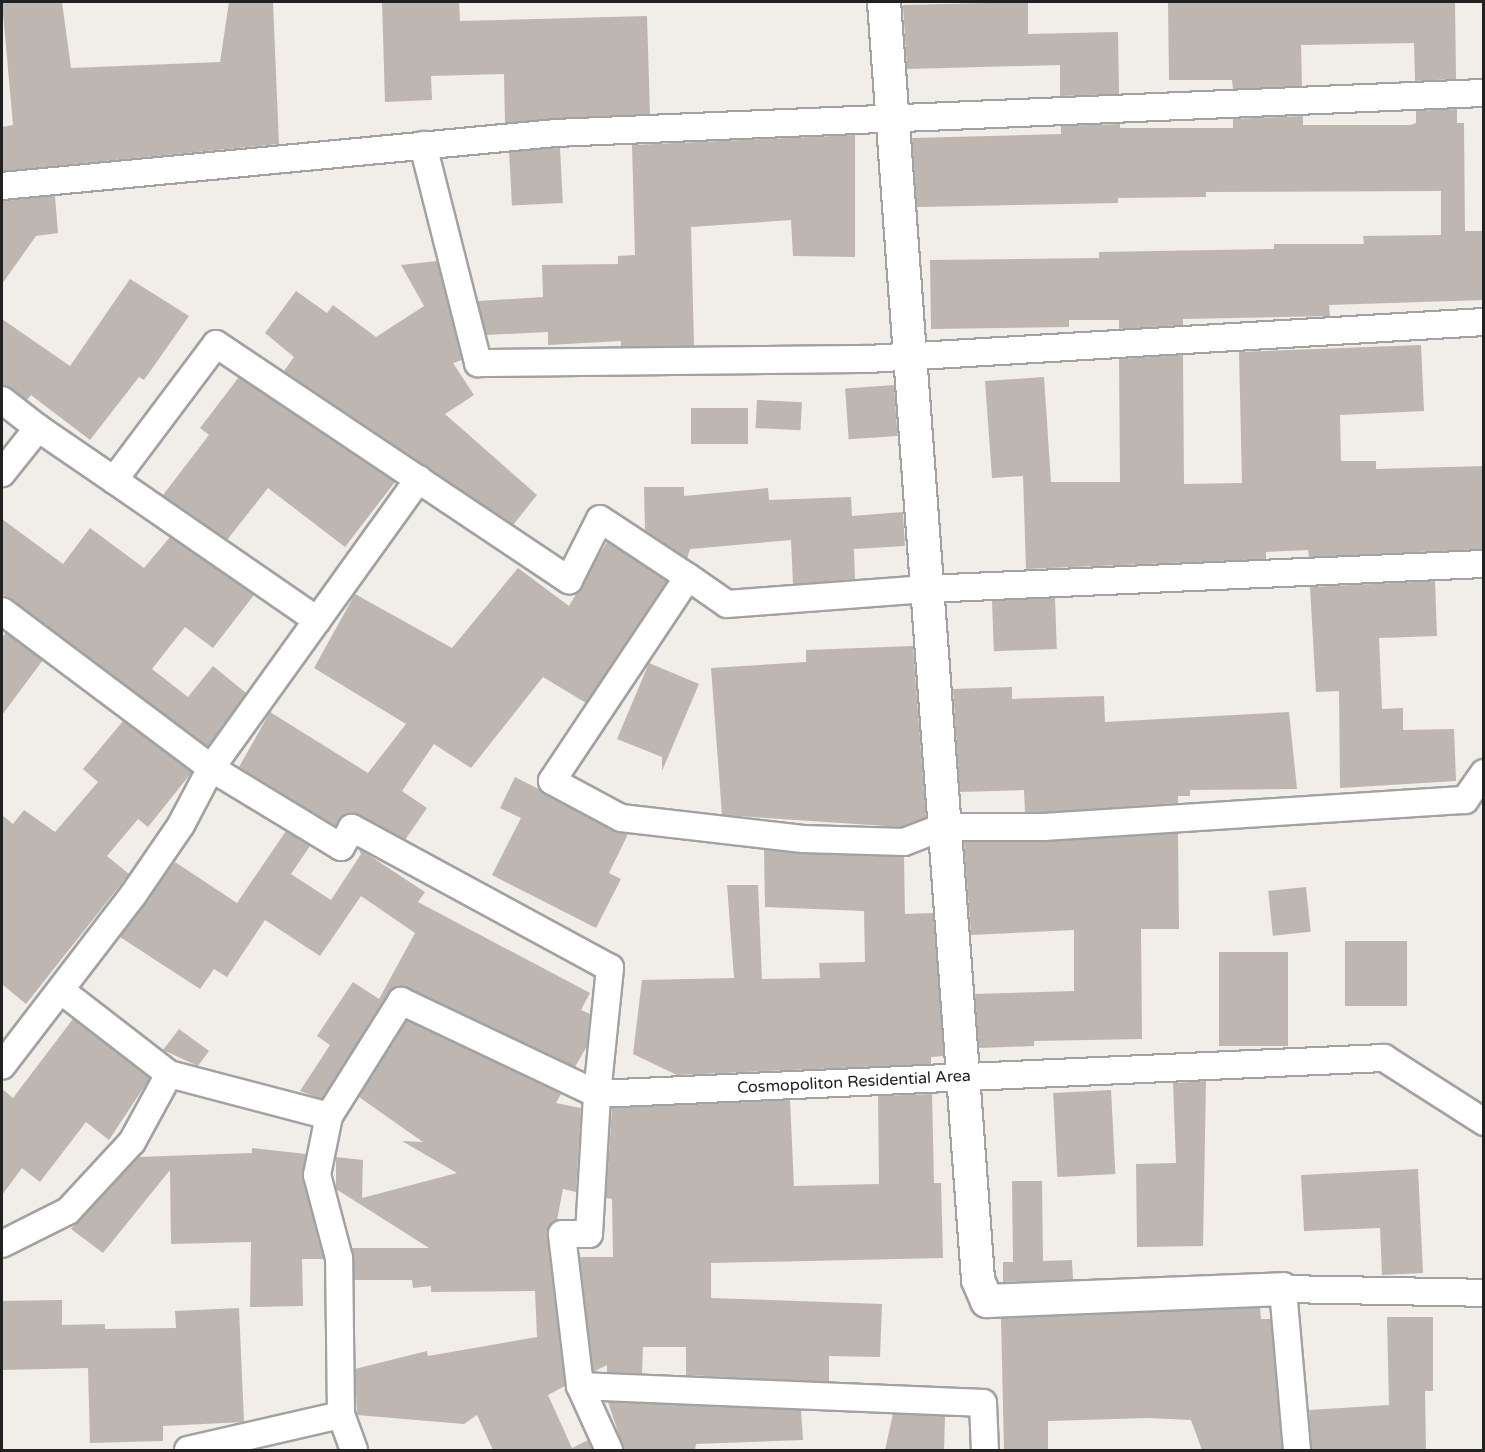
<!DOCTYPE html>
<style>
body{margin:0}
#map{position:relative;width:1485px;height:1452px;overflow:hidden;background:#f1ede8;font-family:"Varela Round",sans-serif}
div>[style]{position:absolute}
.building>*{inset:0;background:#beb6b1;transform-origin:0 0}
.roads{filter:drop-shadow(2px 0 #a2a2a2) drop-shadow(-2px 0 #a2a2a2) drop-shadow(0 2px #a2a2a2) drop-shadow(0 -2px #a2a2a2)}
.minor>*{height:26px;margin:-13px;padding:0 13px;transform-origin:13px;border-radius:13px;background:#fff}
.tertiary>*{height:32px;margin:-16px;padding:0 16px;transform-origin:16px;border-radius:16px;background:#fff}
span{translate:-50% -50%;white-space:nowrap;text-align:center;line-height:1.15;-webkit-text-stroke:4.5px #fff;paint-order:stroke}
.street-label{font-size:16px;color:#212121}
.frame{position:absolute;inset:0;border:3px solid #212121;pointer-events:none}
</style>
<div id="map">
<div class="building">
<i style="clip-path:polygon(2px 2px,62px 2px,71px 68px,220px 62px,229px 2px,273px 2px,279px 144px,2px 171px,2px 127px,13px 125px)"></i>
<i style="clip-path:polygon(382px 2px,459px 2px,460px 21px,647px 16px,650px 114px,505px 123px,504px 74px,431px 76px,432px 100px,385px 102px)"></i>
<i style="clip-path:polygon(1028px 2px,1028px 34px,1118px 32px,1119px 94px,1060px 96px,1060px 65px,907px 69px,903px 5px)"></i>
<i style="clip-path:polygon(1168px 2px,1455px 2px,1456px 79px,1415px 81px,1414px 43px,1301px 45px,1302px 86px,1233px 89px,1232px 80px,1169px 80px)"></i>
<i style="clip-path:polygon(1457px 109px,1457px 123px,1464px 123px,1465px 231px,1484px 231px,1484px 300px,1329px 305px,1330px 316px,1183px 319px,1183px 325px,1119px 329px,1119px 320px,1069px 320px,1069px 327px,931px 329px,930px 260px,1099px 258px,1099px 252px,1274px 249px,1274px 244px,1364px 244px,1363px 236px,1441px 235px,1441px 191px,1206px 192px,1206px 197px,1118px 198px,1118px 203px,917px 207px,912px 138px,1061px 134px,1061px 126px,1120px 124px,1120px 128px,1233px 128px,1233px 119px,1303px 116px,1303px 125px,1410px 125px,1416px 123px,1416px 111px)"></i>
<i style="clip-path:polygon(855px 135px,855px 257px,793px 256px,791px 220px,691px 227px,694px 346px,621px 347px,621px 341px,548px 345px,548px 332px,486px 335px,478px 301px,543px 297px,542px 265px,618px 264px,618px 256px,635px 255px,632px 145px)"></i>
<i style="left:560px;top:148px;width:55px;height:51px;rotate:87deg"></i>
<i style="clip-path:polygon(55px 196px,58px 233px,36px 236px,2px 284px,2px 201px)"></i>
<i style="clip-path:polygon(437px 261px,462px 360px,453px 363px,474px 395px,445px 414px,537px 495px,513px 525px,284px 371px,294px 357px,265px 333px,296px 291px,327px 313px,333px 305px,376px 337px,424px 306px,401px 265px)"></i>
<i style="clip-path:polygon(130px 279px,189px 316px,144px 380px,139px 377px,90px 440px,31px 395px,27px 400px,2px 385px,2px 319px,70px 366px)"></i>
<i style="clip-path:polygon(1421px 345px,1424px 411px,1340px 415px,1341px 461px,1376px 461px,1376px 469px,1484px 466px,1484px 549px,1309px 557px,1308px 550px,1266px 552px,1266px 559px,1026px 569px,1023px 476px,992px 478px,985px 381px,1044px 377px,1051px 482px,1120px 482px,1119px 359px,1183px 355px,1184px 484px,1242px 483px,1239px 352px)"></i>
<i style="clip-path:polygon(239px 377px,395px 482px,345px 547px,268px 488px,227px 540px,163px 495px,209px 435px,200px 428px)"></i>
<i style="left:894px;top:385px;width:51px;height:49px;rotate:86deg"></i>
<i style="left:757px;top:400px;width:45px;height:28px;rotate:3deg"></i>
<i style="left:748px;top:408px;width:36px;height:57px;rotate:90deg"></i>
<i style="clip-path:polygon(644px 487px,684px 487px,684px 496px,768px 488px,769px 500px,851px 497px,852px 516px,903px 512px,905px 546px,854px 549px,855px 579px,793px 584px,791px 540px,690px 549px,687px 559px,645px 530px)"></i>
<i style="clip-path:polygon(2px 519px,63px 564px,90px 528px,144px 568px,170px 537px,254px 595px,213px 648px,185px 627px,152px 669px,188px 697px,213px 666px,246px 693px,208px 747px,2px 594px)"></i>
<i style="clip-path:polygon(607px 542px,667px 581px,586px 703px,543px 677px,471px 768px,434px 744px,402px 791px,427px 808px,405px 840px,352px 813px,336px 826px,239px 767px,270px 712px,368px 773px,406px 724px,314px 668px,355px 594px,452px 648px,518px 568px,569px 606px)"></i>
<i style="clip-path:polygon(1435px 581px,1437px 636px,1379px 638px,1382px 709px,1403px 708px,1403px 730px,1454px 729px,1456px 781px,1340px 788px,1339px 691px,1316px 692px,1310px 587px)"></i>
<i style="left:1055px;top:598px;width:51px;height:63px;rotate:88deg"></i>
<i style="clip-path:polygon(6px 632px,43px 660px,2px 715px,2px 638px)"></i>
<i style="clip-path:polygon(913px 646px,926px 818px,901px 827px,722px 815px,711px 668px,806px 662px,806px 650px)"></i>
<i style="clip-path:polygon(649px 663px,699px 684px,662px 771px,662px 757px,617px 739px)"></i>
<i style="clip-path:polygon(1012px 687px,1012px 699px,1104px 696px,1105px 722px,1289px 712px,1297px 789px,1190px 790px,1190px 796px,1178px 796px,1178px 803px,1045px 812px,1025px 812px,1024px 790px,960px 792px,953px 689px)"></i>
<i style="clip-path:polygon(123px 721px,192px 772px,148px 827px,138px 819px,107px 856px,129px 874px,26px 1004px,2px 984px,2px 815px,13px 824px,24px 810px,55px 832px,98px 782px,83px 769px)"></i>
<i style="clip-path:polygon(515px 777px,628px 834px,609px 873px,621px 879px,596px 928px,492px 875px,521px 818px,500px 808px)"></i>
<i style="clip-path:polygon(286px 831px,310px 846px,291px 874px,331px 900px,361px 854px,358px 848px,425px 892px,418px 902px,590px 993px,581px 1010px,590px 1014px,587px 1046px,575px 1067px,400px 986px,388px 993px,322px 1099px,300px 1091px,330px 1045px,317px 1036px,353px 982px,379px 999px,415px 933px,361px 896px,320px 956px,265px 920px,227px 977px,214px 969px,200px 989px,120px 937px,175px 862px,237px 903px)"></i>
<i style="clip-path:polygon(1178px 833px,1179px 929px,1141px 929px,1142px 1039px,1034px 1041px,1034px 1046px,979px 1048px,975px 994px,1074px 991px,1074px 930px,971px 935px,964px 842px)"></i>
<i style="clip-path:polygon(764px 850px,904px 857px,905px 914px,933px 913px,944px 1056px,931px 1057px,931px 1064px,677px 1075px,633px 1054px,642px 980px,734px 978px,727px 885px,758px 885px,762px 979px,820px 978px,819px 963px,865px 962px,864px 911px,765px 907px)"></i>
<i style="left:1306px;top:887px;width:45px;height:38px;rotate:84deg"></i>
<i style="left:1345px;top:941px;width:62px;height:65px"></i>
<i style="left:1219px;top:952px;width:69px;height:94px"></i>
<i style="clip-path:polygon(73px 1019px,150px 1078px,109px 1140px,86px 1122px,40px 1182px,22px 1168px,2px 1195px,2px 1089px,13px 1098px)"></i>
<i style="clip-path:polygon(407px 1020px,561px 1094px,556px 1103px,581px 1108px,576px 1192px,563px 1189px,557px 1220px,547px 1235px,565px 1386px,548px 1395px,572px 1448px,588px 1440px,593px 1450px,493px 1450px,477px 1415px,464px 1424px,357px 1415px,355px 1369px,427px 1351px,428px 1356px,537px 1337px,535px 1291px,431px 1292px,431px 1286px,413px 1288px,412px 1280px,354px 1280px,352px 1248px,429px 1248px,336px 1189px,336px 1157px,363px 1160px,362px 1198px,457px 1173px,402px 1141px,423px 1142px,359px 1097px)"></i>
<i style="clip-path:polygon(179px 1029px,209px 1051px,198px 1066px,163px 1050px)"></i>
<i style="clip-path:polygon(1206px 1081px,1203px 1246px,1137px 1247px,1136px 1164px,1176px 1163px,1173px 1083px)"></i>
<i style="left:1111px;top:1090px;width:84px;height:58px;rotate:87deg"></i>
<i style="clip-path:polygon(932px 1094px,934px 1183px,941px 1183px,943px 1258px,711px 1263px,711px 1298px,882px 1304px,880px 1357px,829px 1356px,829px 1382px,686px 1375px,686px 1347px,643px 1347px,642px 1374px,607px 1372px,607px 1365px,593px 1372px,580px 1257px,613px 1257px,612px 1199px,606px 1198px,612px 1108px,790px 1100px,794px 1186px,879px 1184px,878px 1096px)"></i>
<i style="clip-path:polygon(252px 1148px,306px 1154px,303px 1179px,324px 1259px,302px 1259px,303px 1306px,250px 1307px,251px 1242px,171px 1244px,170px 1170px,103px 1253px,71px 1229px,138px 1157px,252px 1153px)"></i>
<i style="clip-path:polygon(1418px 1169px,1423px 1273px,1382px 1275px,1380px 1228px,1304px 1231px,1301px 1175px)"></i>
<i style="clip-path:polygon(1012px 1181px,1042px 1181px,1043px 1261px,1072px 1260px,1073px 1280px,1003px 1282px,1003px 1262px,1013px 1262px)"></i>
<i style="clip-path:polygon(62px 1300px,62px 1325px,105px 1324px,105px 1329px,176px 1328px,175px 1311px,239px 1308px,244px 1422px,163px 1426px,163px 1441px,90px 1443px,88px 1368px,2px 1370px,2px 1301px)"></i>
<i style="clip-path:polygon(1260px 1308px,1261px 1319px,1271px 1319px,1282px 1450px,1202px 1450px,1191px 1420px,1148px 1418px,1048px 1421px,1048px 1450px,1004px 1450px,1001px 1318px)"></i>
<i style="clip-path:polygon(1387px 1317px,1433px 1317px,1433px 1391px,1425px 1391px,1426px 1450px,1312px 1450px,1309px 1410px,1389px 1405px)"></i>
<i style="clip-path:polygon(608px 1402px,801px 1410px,803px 1440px,696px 1444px,695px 1450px,624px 1450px)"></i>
<i style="clip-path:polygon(893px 1414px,945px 1416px,944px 1450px,885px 1450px)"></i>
</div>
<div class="roads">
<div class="minor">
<i style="left:423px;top:145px;width:225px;rotate:75.8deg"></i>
<i style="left:478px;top:363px;width:390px;rotate:-0.6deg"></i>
<i style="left:868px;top:359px;width:617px;rotate:-3.44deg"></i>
<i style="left:2px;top:186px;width:556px;rotate:-5.47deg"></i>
<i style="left:555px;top:133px;width:930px;rotate:-2.47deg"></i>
<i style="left:2px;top:400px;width:46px;rotate:37.9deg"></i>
<i style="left:38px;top:428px;width:58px;rotate:128.7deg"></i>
<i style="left:38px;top:428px;width:92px;rotate:34.4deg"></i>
<i style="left:114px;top:480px;width:170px;rotate:-53.1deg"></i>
<i style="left:216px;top:344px;width:425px;rotate:33.8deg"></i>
<i style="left:569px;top:580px;width:68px;rotate:-63.1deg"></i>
<i style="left:600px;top:519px;width:105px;rotate:33.4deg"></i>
<i style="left:688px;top:577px;width:245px;rotate:123.7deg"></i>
<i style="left:552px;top:781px;width:78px;rotate:28.2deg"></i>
<i style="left:621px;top:818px;width:183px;rotate:6.6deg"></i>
<i style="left:803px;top:839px;width:101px;rotate:1.7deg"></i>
<i style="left:904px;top:842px;width:42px;rotate:-21deg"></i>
<i style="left:943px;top:827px;width:102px"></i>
<i style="left:1045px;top:827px;width:421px;rotate:-3.7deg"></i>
<i style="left:1465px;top:800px;width:33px;rotate:-55deg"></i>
<i style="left:114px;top:480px;width:247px;rotate:34.6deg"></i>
<i style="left:688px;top:577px;width:47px;rotate:34.7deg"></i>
<i style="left:727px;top:604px;width:200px;rotate:-4.3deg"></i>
<i style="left:926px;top:589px;width:559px;rotate:-2.57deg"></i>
<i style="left:2px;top:611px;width:261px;rotate:36.9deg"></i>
<i style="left:211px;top:768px;width:64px;rotate:117.8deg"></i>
<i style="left:181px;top:825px;width:85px;rotate:124.4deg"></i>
<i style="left:133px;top:895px;width:215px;rotate:127.5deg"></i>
<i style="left:63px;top:992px;width:134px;rotate:37.7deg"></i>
<i style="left:2px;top:1244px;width:74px;rotate:-26.6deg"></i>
<i style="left:68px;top:1211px;width:94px;rotate:-47.2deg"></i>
<i style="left:132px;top:1142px;width:77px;rotate:-61.4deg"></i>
<i style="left:169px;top:1074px;width:165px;rotate:14.7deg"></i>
<i style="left:580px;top:1386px;width:403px;rotate:2.4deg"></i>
<i style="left:983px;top:1403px;width:47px;rotate:87.6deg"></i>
<i style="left:188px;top:1450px;width:157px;rotate:-12.9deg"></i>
<i style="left:354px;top:1450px;width:37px;rotate:-110deg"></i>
<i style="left:341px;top:1415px;width:157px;rotate:-90.7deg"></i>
<i style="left:339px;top:1258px;width:86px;rotate:-104.8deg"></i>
<i style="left:317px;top:1175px;width:60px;rotate:-78.5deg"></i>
<i style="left:329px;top:1116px;width:136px;rotate:-57.9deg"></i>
<i style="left:401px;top:1001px;width:217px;rotate:25.4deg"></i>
<i style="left:597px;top:1094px;width:127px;rotate:-84.1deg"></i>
<i style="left:610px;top:968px;width:294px;rotate:-151.5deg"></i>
<i style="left:352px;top:828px;width:22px;rotate:120deg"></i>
<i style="left:341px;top:847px;width:152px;rotate:-148.7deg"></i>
<i style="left:211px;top:768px;width:356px;rotate:-54.3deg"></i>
<i style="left:609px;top:1450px;width:70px;rotate:-114.4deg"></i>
<i style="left:580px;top:1386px;width:153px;rotate:-96.8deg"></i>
<i style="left:562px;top:1234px;width:27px"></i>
<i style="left:589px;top:1234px;width:140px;rotate:-86.7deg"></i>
<i style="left:597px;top:1094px;width:788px;rotate:-2.62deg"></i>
<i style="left:1384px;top:1058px;width:119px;rotate:32.6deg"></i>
<i style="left:1297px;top:1450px;width:162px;rotate:-95deg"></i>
<i style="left:1283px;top:1289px;width:201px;rotate:1.1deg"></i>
</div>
<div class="tertiary">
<i style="left:884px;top:2px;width:1281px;rotate:85.79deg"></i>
<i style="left:978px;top:1280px;width:23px;rotate:67deg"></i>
<i style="left:987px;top:1301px;width:296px;rotate:-2.3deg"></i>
</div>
</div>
<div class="street-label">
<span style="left:854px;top:1082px;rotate:-3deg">Cosmopoliton Residential Area</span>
</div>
<div class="frame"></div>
</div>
